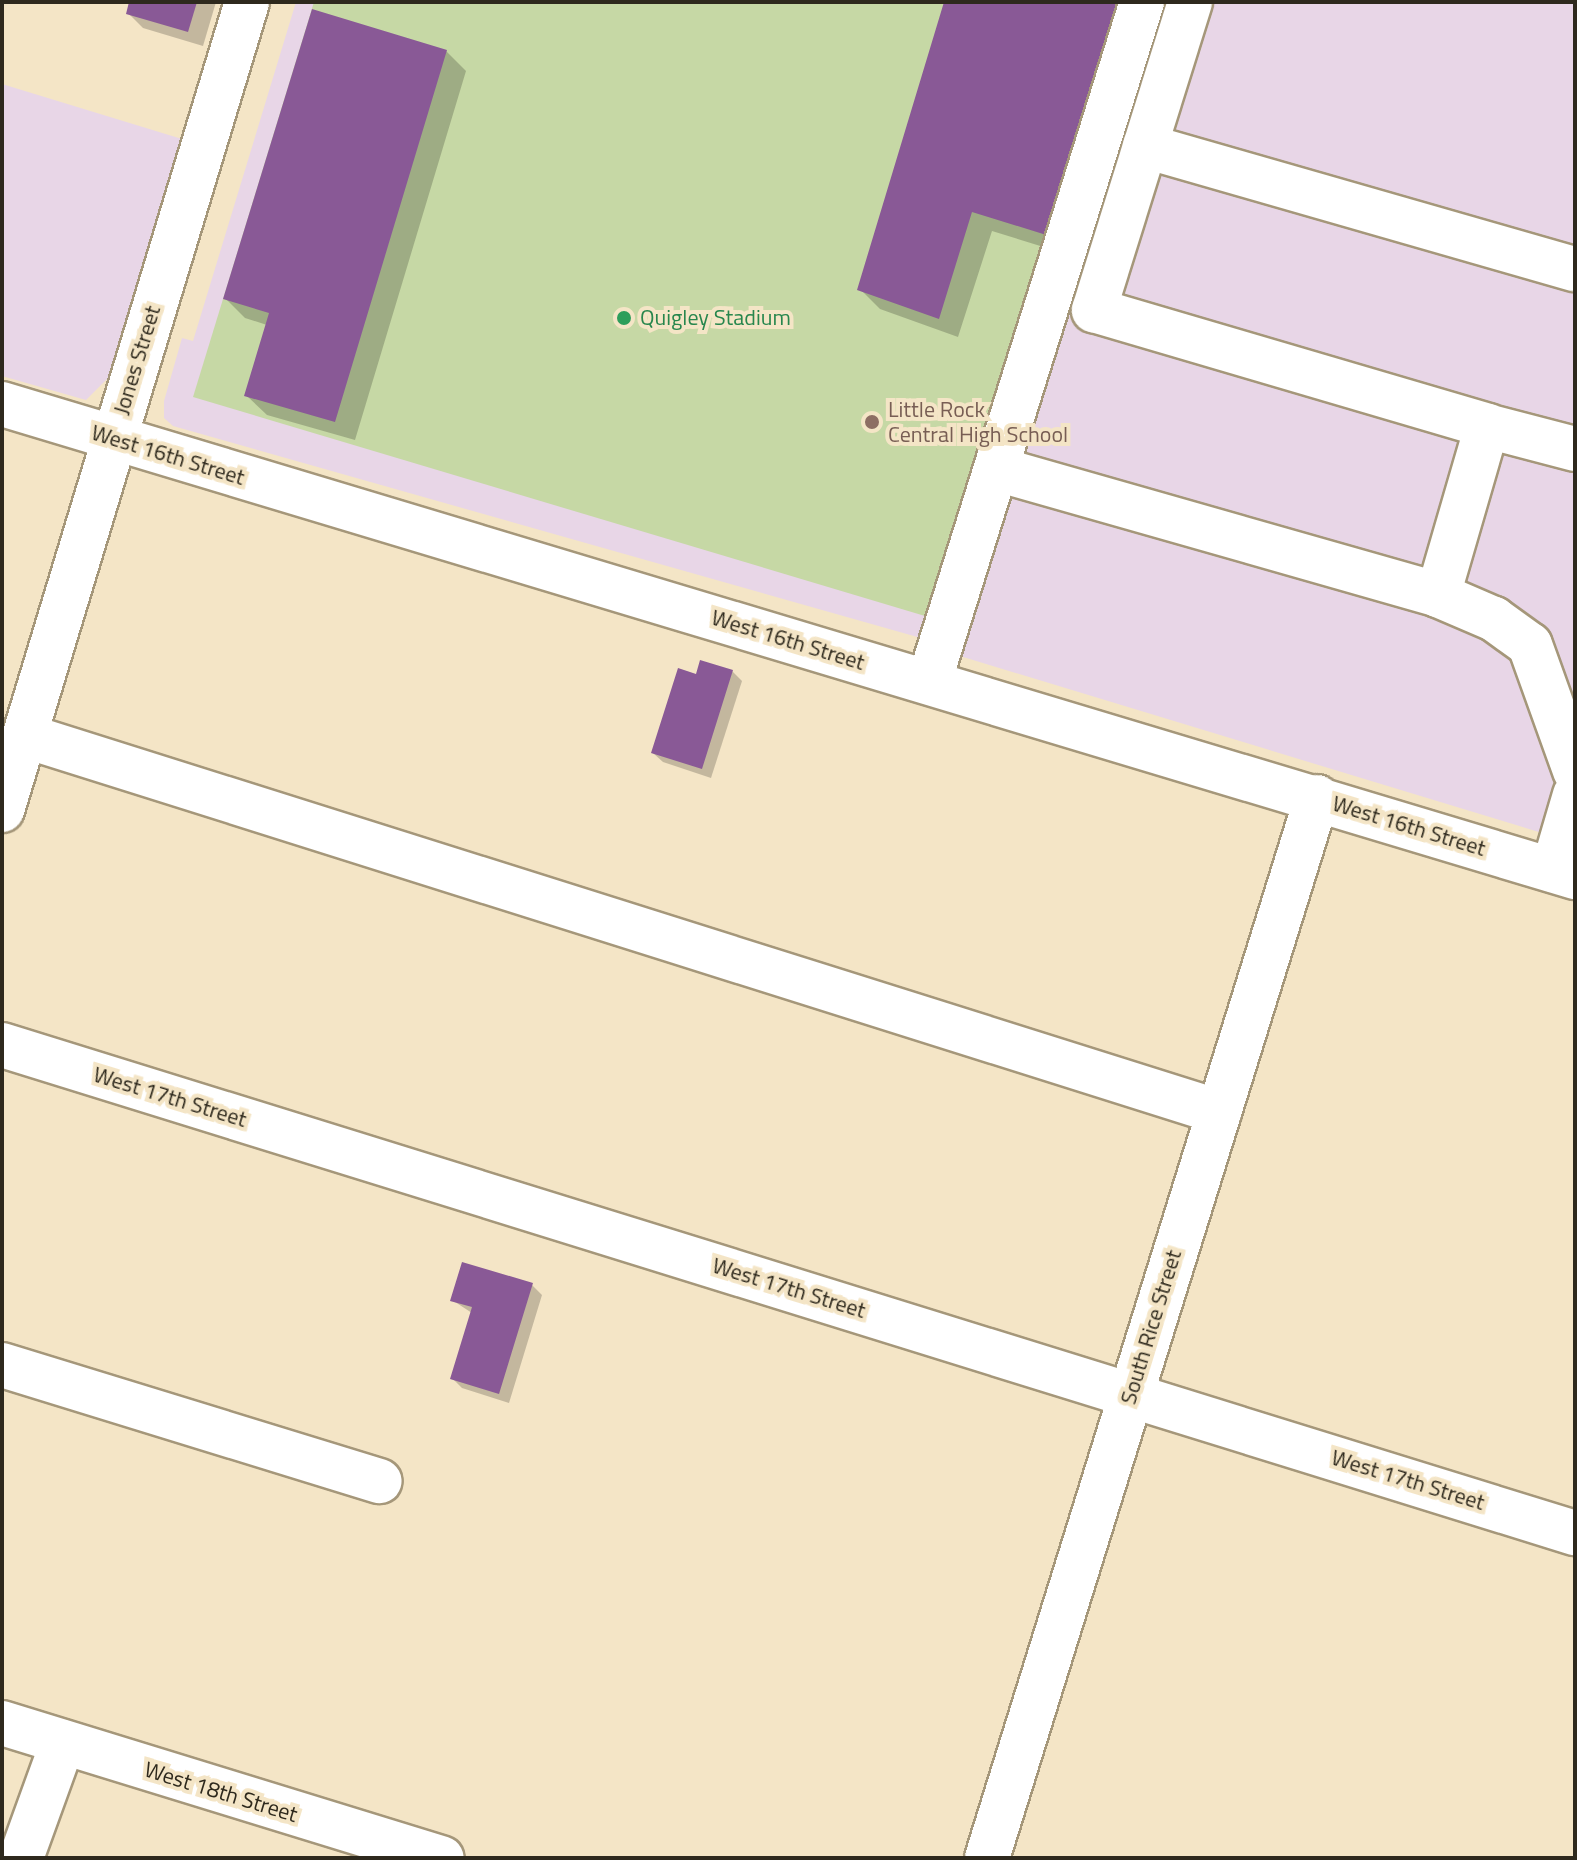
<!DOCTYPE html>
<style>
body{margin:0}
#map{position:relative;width:1577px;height:1860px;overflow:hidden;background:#f4e5c6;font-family:"Titillium Web",sans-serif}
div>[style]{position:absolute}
.education>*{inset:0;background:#e8d6e7}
.green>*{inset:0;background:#c6d8a5}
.shadow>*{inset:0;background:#0003}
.building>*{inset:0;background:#895996}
.roads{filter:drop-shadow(2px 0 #a5977a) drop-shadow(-2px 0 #a5977a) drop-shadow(0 2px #a5977a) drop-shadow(0 -2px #a5977a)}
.minor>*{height:44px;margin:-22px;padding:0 22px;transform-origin:22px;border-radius:22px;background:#fff}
.dots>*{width:22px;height:22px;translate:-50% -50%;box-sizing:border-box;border:4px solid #f4e5c6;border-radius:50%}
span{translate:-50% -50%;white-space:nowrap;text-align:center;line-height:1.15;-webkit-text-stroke:8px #f4e5c6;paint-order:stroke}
.leisure-label{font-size:22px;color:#27864d}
.left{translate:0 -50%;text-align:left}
.street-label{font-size:22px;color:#2e291d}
.education-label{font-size:22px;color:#785e54}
.frame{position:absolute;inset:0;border:4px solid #2e291d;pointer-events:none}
</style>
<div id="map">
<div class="education">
<i style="clip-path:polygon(296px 2px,1575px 2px,1575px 843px,937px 649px,928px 640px,173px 426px,164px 418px,164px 401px,182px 338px,193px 341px)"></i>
<i style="clip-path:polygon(2px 84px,182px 139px,109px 377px,86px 400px,2px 376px)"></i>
</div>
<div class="green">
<i style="clip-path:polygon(314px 2px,1130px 2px,935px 619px,193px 397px)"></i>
</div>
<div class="shadow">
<i style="clip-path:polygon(131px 2px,216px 2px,203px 46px,143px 28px,128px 13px)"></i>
<i style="clip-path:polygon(946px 2px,1076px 257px,992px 231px,958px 337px,880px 309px,860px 289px)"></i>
<i style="clip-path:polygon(446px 51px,466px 71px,355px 440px,267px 415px,247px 396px,267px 325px,245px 318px,225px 298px)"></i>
<i style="clip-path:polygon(732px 671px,742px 681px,711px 778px,663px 762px,653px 753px,697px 676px)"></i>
<i style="clip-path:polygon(532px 1285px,542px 1295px,509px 1403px,462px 1388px,452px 1378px,472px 1313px,452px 1300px)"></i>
</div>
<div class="building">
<i style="clip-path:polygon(129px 2px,197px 2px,188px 32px,126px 14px)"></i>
<i style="clip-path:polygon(944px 2px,1130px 2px,1056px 238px,972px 212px,939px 319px,857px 290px)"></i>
<i style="clip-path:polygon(312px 9px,447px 50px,335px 422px,244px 396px,269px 313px,223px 299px)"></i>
<i style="clip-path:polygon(700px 660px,733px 670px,702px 769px,651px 753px,678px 668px,696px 674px)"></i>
<i style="clip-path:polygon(462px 1262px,533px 1283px,499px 1394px,450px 1379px,472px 1307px,450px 1301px)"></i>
</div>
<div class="roads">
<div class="minor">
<i style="left:1190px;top:2px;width:323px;rotate:107.3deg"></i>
<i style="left:1094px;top:310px;width:410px;rotate:16.4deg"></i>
<i style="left:1145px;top:146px;width:447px;rotate:16deg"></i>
<i style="left:2px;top:404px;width:1643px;rotate:16.74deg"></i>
<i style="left:997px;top:469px;width:459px;rotate:15.9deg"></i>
<i style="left:1438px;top:595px;width:61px;rotate:23.2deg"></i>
<i style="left:1494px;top:619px;width:44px;rotate:35.8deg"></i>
<i style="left:1530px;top:645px;width:134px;rotate:70.3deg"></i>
<i style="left:1438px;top:595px;width:176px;rotate:-73.8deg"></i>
<i style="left:1487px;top:426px;width:91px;rotate:14.6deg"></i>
<i style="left:929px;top:682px;width:713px;rotate:-72.61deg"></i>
<i style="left:26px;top:736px;width:1251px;rotate:17.49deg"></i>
<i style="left:2px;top:810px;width:844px;rotate:-73.13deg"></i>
<i style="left:1553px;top:870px;width:78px;rotate:-73.7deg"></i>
<i style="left:2px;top:1045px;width:1647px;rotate:17.24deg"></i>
<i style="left:2px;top:1365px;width:395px;rotate:17.1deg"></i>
<i style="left:2px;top:1723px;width:460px;rotate:17.1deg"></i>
<i style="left:21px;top:1858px;width:123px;rotate:-70.1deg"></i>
<i style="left:987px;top:1858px;width:1111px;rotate:-72.72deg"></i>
</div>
</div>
<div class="dots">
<i style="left:624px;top:318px;background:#2e9e5b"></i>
<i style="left:872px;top:422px;background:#8d6e63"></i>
</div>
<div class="leisure-label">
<span class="left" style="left:640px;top:318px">Quigley Stadium</span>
</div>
<div class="street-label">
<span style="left:137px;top:360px;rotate:-73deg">Jones Street</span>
<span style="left:168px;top:455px;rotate:17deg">West 16th Street</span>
<span style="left:788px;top:640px;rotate:17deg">West 16th Street</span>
<span style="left:1409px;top:826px;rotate:17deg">West 16th Street</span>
<span style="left:170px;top:1097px;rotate:17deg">West 17th Street</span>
<span style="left:789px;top:1288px;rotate:17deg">West 17th Street</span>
<span style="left:1151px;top:1327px;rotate:-73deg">South Rice Street</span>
<span style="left:1408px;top:1480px;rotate:17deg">West 17th Street</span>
<span style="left:221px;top:1792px;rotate:17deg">West 18th Street</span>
</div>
<div class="education-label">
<span class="left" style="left:888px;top:422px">Little Rock<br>Central High School</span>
</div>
<div class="frame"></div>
</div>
